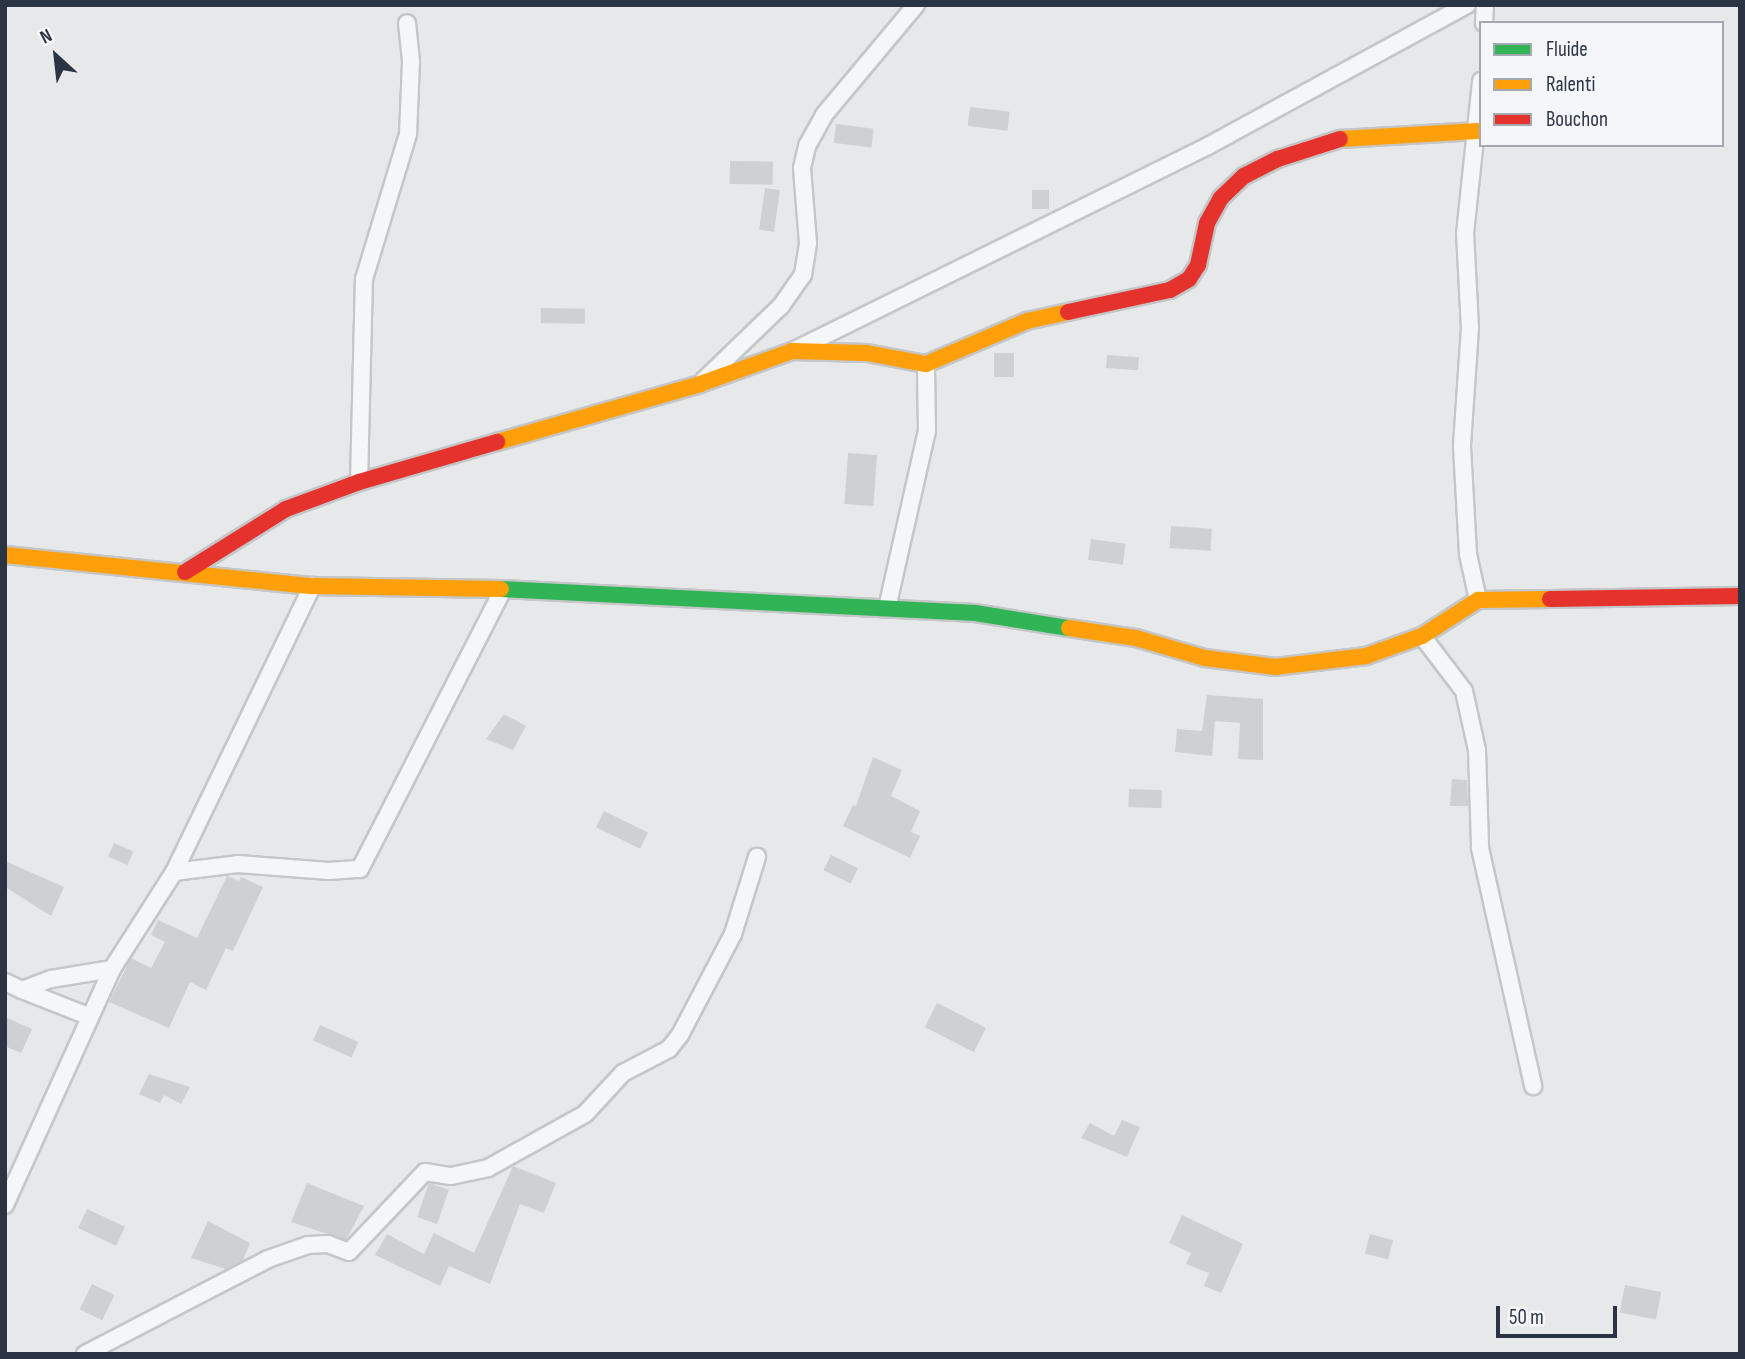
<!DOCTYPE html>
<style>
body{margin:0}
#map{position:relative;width:1745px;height:1359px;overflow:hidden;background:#e6e8ea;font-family:"Sofia Sans Condensed",sans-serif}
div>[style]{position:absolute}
.building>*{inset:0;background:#ced0d3;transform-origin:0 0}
.roads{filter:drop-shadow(2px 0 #c4c6c8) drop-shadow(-2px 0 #c4c6c8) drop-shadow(0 2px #c4c6c8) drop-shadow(0 -2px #c4c6c8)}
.street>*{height:16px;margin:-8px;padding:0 8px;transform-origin:8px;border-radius:8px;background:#f5f6f7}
.fast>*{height:16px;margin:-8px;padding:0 8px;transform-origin:8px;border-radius:8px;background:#30b455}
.slow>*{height:16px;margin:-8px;padding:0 8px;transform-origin:8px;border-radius:8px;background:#ff9f0a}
.jam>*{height:16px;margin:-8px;padding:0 8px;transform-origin:8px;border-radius:8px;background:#e5322d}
span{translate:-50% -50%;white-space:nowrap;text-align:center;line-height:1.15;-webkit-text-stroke:5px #f4f6f9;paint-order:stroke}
.frame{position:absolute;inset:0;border:7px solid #2b3445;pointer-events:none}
.legend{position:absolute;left:1479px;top:21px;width:245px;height:126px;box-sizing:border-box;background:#f4f6f9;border:2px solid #a4a8b1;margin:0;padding:9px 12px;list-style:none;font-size:21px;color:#2b3445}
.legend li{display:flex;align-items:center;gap:14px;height:35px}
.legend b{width:35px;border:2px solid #a4a8b1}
.north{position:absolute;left:21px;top:21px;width:70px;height:70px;-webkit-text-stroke:5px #f4f6f9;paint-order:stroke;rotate:333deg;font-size:19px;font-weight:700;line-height:28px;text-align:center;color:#2b3445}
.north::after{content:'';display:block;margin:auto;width:24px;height:32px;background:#2b3445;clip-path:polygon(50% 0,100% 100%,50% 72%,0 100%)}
.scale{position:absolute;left:1496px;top:1306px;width:121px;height:32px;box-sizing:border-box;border:4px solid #2b3445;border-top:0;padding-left:9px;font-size:21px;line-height:24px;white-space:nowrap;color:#2b3445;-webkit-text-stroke:5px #f4f6f9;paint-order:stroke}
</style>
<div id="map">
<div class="building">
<i style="left:970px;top:107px;width:40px;height:19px;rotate:7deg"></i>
<i style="left:836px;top:124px;width:38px;height:19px;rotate:7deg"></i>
<i style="left:730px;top:161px;width:43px;height:23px;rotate:1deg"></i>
<i style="left:765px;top:188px;width:15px;height:42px;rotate:8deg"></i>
<i style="left:1032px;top:190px;width:17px;height:19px"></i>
<i style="left:541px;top:308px;width:44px;height:15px;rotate:1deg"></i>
<i style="left:994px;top:353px;width:20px;height:24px"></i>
<i style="left:1107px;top:355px;width:32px;height:13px;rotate:4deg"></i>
<i style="left:848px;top:453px;width:29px;height:51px;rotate:4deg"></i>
<i style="left:1171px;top:526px;width:41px;height:22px;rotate:4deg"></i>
<i style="left:1091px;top:539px;width:35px;height:21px;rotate:8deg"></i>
<i style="clip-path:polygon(1207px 695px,1263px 699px,1263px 760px,1238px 759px,1240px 723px,1215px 721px,1212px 756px,1175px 752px,1177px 729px,1202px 731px)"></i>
<i style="clip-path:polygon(504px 714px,526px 726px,513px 750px,486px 739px)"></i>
<i style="clip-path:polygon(873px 757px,902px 770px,891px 796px,920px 811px,911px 832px,920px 836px,910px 858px,843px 826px,853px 805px,856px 806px)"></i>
<i style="clip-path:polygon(1452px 779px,1467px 780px,1468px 806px,1450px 806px)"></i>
<i style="left:1129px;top:789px;width:33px;height:18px;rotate:2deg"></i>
<i style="left:604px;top:811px;width:49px;height:18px;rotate:26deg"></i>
<i style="left:114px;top:843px;width:21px;height:15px;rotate:23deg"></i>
<i style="left:831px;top:855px;width:30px;height:17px;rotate:26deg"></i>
<i style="clip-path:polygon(5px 861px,64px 887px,51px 916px,5px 887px)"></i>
<i style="clip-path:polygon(227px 876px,239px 881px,241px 877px,263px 887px,233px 951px,226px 948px,206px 990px,190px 982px,169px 1028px,109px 1002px,131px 958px,151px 968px,165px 942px,151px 935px,158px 920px,197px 938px)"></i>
<i style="left:937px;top:1003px;width:55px;height:27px;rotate:27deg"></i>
<i style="clip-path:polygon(5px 1017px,32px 1029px,21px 1053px,5px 1046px)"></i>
<i style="left:320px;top:1025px;width:42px;height:17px;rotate:24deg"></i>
<i style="clip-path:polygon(149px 1074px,190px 1087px,181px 1104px,164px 1095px,160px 1103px,139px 1094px)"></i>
<i style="clip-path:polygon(1122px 1120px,1140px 1127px,1127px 1157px,1081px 1138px,1090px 1123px,1114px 1136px)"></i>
<i style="clip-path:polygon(513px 1166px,556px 1183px,544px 1213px,520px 1204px,490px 1284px,449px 1266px,440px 1286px,375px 1255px,387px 1234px,424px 1254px,434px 1233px,474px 1253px)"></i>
<i style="clip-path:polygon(307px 1183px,364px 1206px,346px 1240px,291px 1222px)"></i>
<i style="left:429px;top:1183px;width:21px;height:36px;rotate:19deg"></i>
<i style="left:87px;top:1209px;width:42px;height:21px;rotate:25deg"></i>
<i style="clip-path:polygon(1182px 1215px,1243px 1244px,1221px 1293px,1204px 1286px,1209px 1273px,1186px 1264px,1191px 1253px,1169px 1243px)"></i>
<i style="clip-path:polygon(208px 1221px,250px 1243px,243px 1260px,226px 1269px,191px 1258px)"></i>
<i style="left:1370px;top:1234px;width:24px;height:20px;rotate:15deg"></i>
<i style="left:92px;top:1284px;width:25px;height:28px;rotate:26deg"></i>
<i style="left:1625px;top:1285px;width:37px;height:28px;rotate:11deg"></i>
</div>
<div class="roads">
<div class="street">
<i style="left:1484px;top:23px;width:18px;rotate:-87deg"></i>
<i style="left:793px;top:351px;width:463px;rotate:-26.3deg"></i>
<i style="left:1208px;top:146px;width:295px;rotate:-28.6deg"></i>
<i style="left:704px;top:380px;width:107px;rotate:-43.9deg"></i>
<i style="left:781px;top:306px;width:38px;rotate:-55deg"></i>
<i style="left:803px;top:275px;width:32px;rotate:-81deg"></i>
<i style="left:808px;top:243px;width:75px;rotate:-94.6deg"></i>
<i style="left:802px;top:168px;width:23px;rotate:-77deg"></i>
<i style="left:807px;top:146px;width:35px;rotate:-61deg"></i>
<i style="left:824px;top:115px;width:143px;rotate:-50.1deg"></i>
<i style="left:359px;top:482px;width:203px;rotate:-88.6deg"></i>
<i style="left:364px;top:279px;width:152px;rotate:-73.1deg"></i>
<i style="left:408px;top:134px;width:73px;rotate:-87.6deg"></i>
<i style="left:411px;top:61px;width:38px;rotate:-96deg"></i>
<i style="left:1478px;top:600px;width:47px;rotate:-102.3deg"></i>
<i style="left:1468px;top:554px;width:109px;rotate:-93.2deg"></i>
<i style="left:1462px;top:445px;width:117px;rotate:-86.1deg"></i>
<i style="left:1470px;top:328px;width:94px;rotate:-93deg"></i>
<i style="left:1465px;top:234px;width:154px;rotate:-84deg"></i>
<i style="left:887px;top:608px;width:181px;rotate:-77.3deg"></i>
<i style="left:927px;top:431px;width:67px;rotate:-90.9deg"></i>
<i style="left:1422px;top:636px;width:69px;rotate:52.6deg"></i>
<i style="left:1464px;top:691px;width:60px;rotate:77.6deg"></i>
<i style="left:1477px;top:750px;width:98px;rotate:88.2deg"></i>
<i style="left:1480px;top:848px;width:244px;rotate:77.4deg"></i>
<i style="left:174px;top:872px;width:64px;rotate:-7.1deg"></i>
<i style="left:238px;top:864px;width:91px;rotate:4.4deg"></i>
<i style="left:329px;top:871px;width:31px;rotate:-4deg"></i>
<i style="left:360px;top:869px;width:314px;rotate:-62.9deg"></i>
<i style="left:5px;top:982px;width:19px;rotate:25deg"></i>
<i style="left:22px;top:990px;width:31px;rotate:-21deg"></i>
<i style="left:51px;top:979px;width:62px;rotate:-9.3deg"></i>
<i style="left:112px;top:969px;width:115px;rotate:-57.4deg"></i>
<i style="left:174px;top:872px;width:318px;rotate:-64.2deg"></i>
<i style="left:22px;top:990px;width:71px;rotate:21.5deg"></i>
<i style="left:5px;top:1205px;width:259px;rotate:-65.6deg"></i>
<i style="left:85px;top:1354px;width:206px;rotate:-27.4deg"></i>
<i style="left:268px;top:1259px;width:42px;rotate:-19.3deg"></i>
<i style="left:308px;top:1245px;width:20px;rotate:-3deg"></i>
<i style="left:328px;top:1244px;width:22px;rotate:21deg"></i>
<i style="left:349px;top:1252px;width:110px;rotate:-46.5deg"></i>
<i style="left:425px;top:1172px;width:26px;rotate:9deg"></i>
<i style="left:451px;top:1176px;width:38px;rotate:-12deg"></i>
<i style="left:488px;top:1168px;width:111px;rotate:-29.1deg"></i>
<i style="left:585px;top:1114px;width:56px;rotate:-47.2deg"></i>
<i style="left:623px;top:1073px;width:52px;rotate:-27.6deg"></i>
<i style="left:669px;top:1049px;width:18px;rotate:-52deg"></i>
<i style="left:680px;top:1035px;width:114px;rotate:-62.3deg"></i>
<i style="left:733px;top:934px;width:81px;rotate:-72.7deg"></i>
</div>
<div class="fast">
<i style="left:501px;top:589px;width:475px;rotate:2.9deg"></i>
<i style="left:975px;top:613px;width:95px;rotate:9.1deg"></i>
</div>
<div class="slow">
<i style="left:1340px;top:139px;width:138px;rotate:-3.3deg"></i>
<i style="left:497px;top:442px;width:211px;rotate:-15.9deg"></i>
<i style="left:700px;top:384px;width:98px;rotate:-19.7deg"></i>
<i style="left:792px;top:351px;width:75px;rotate:1.5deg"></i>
<i style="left:867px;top:353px;width:60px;rotate:10.6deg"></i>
<i style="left:926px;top:364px;width:110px;rotate:-23.1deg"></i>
<i style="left:1027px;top:321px;width:42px;rotate:-12.4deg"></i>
<i style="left:5px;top:555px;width:309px;rotate:5.8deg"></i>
<i style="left:312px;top:586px;width:189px;rotate:0.9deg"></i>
<i style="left:1069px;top:628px;width:68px;rotate:8.5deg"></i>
<i style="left:1136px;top:638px;width:72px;rotate:16.2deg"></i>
<i style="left:1205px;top:658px;width:71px;rotate:7.3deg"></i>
<i style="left:1275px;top:667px;width:92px;rotate:-6.9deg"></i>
<i style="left:1366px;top:656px;width:59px;rotate:-19.7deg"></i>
<i style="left:1422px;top:636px;width:67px;rotate:-32.7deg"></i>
<i style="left:1478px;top:600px;width:72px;rotate:-0.8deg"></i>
</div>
<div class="jam">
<i style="left:1068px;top:312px;width:104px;rotate:-12.2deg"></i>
<i style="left:1170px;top:290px;width:22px;rotate:-30deg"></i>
<i style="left:1189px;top:279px;width:17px;rotate:-57deg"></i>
<i style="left:1198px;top:265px;width:43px;rotate:-77.9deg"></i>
<i style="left:1207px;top:223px;width:29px;rotate:-61deg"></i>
<i style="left:1221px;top:198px;width:32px;rotate:-44deg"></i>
<i style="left:1244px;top:176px;width:38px;rotate:-27deg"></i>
<i style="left:1278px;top:159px;width:65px;rotate:-17.9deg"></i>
<i style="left:185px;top:572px;width:119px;rotate:-32deg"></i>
<i style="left:286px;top:509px;width:78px;rotate:-20.3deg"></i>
<i style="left:359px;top:482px;width:144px;rotate:-16.2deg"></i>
<i style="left:1550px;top:599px;width:190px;rotate:-0.9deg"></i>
</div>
</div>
<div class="frame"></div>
<ul class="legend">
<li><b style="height:9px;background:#30b455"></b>Fluide</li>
<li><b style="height:9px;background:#ff9f0a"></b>Ralenti</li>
<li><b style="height:9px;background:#e5322d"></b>Bouchon</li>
</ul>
<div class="north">N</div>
<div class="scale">50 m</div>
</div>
